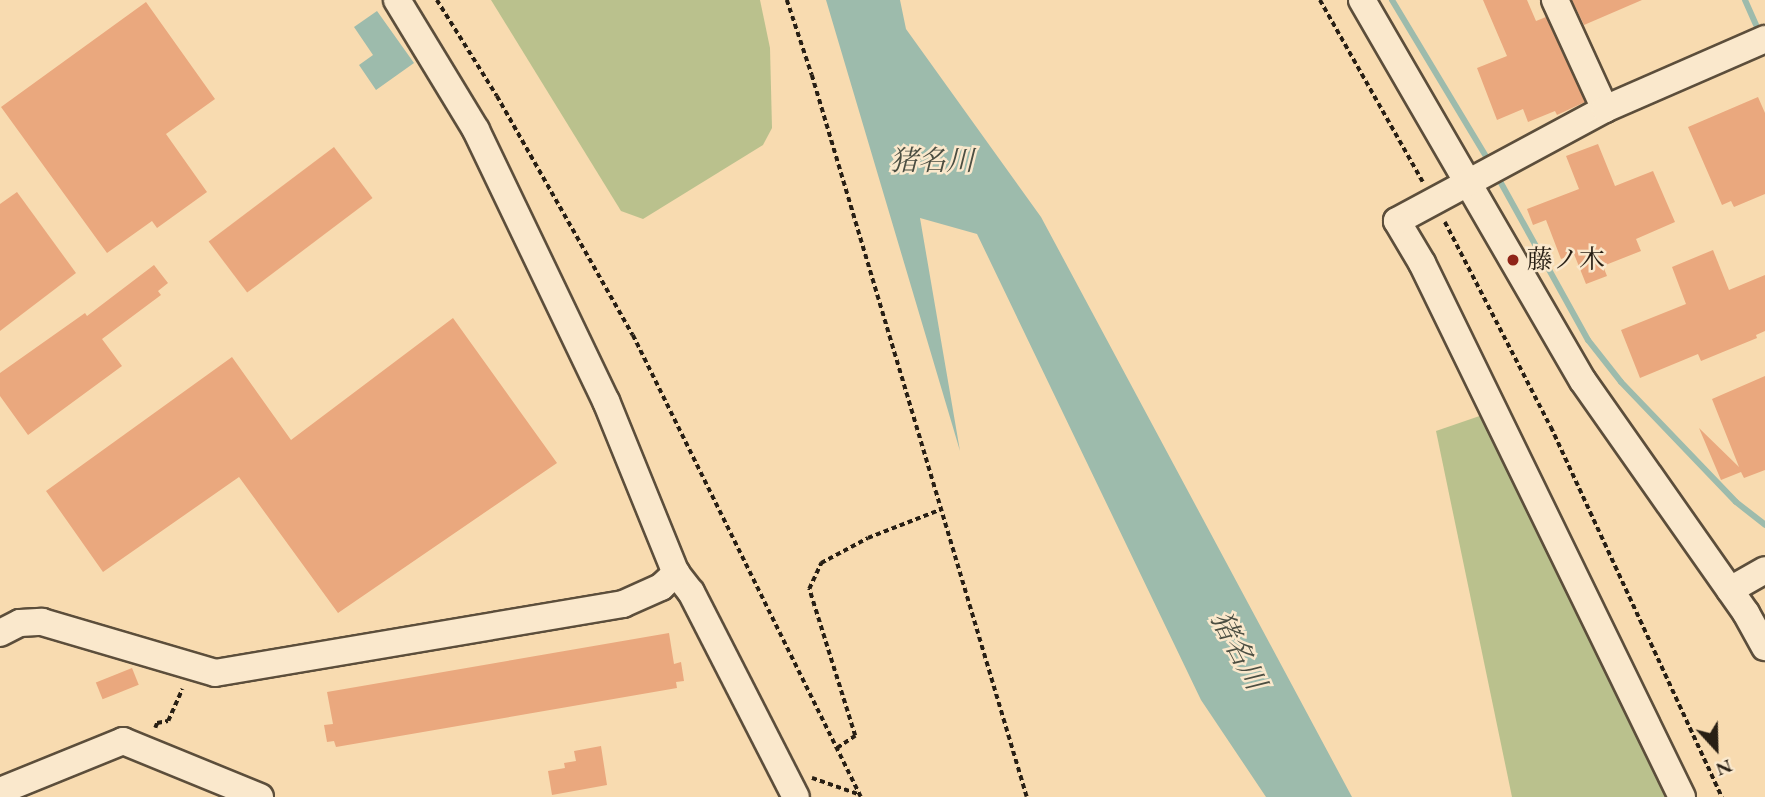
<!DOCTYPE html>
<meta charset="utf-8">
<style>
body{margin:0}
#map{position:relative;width:1765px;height:797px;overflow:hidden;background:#f8dbb0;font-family:"EB Garamond","Noto Serif JP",serif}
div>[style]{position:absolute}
.green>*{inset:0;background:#bac18d}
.water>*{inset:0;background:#9dbbac}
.stream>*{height:6px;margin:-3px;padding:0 3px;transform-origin:3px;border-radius:3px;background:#9dbbac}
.building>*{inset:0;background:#eaa87e;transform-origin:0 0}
.path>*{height:3.5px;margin-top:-1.75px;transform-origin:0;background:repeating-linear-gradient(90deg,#281f14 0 5px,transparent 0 8.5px)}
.roads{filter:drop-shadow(2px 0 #5c4e3b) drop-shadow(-2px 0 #5c4e3b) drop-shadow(0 2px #5c4e3b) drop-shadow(0 -2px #5c4e3b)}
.minor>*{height:26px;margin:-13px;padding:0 13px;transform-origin:13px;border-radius:13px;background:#fae8cc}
.dots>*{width:19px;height:19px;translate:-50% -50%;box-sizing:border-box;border:4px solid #fae8cc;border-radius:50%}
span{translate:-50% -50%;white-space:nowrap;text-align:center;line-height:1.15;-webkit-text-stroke:5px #fae8cc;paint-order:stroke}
.poi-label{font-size:26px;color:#281f14}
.left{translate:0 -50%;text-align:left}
.water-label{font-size:28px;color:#4b4e42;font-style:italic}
.north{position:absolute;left:1681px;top:713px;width:70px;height:70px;-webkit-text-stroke:5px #fae8cc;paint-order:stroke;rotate:158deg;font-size:19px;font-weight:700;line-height:28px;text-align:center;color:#281f14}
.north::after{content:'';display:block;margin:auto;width:24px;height:32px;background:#281f14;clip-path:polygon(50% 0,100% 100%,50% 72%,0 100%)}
</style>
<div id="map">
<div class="green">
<i style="clip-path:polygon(491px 0,760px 0,770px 48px,772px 128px,763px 145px,643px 219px,621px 211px)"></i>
<i style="clip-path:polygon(1497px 410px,1672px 797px,1512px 797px,1436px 431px)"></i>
</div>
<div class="water">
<i style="clip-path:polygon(826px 0,900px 0,906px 29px,1041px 217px,1352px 797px,1266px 797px,1201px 700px,977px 234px,920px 218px,960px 451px)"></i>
<i style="clip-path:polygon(377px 11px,414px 63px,376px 90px,359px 65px,373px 55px,354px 27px)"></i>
</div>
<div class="stream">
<i style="left:1392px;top:0;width:192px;rotate:59deg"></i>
<i style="left:1745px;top:0;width:27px;rotate:66deg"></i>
<i style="left:1496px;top:174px;width:190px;rotate:61deg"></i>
<i style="left:1588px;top:340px;width:53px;rotate:51.8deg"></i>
<i style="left:1621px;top:382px;width:166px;rotate:46.2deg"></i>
<i style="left:1736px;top:502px;width:37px;rotate:38deg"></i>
</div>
<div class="building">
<i style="clip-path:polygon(1483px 0,1527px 0,1536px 21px,1546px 17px,1585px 102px,1557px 115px,1555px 111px,1528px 122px,1523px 109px,1497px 120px,1477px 68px,1507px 56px)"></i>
<i style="clip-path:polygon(1572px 0,1642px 0,1584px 25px)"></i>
<i style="clip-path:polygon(146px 2px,215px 99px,166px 134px,207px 192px,157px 228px,152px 221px,107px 253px,1px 107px)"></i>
<i style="clip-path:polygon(1758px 97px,1765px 113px,1765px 194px,1734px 207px,1731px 201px,1722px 205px,1688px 127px)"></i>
<i style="clip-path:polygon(1598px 144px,1615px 186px,1653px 171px,1675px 222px,1636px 239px,1641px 251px,1603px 266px,1607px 276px,1586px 284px,1574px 254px,1561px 259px,1546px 220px,1533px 225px,1527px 209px,1579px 189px,1566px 156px)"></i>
<i style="left:334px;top:147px;width:64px;height:157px;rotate:53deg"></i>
<i style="clip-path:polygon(17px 192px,76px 273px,0 331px,0 204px)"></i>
<i style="clip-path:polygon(1713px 250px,1729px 290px,1765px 275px,1765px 331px,1756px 335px,1757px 338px,1701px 361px,1698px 354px,1640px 378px,1621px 330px,1686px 304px,1672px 267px)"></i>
<i style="clip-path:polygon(154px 265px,168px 283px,158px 291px,161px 295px,102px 339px,122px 366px,28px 435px,0 396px,0 373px,85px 313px,87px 316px)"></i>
<i style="clip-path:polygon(453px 318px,557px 463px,338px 613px,239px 477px,103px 572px,46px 491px,232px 357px,291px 440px)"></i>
<i style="clip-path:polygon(1765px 376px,1765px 470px,1744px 478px,1741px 472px,1721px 480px,1699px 428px,1739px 467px,1712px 399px)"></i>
<i style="clip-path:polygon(669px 633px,674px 664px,681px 662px,684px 681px,676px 682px,677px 688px,336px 747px,334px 741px,327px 742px,324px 725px,333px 724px,327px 692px)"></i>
<i style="left:132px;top:668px;width:18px;height:39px;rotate:68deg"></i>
<i style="clip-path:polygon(601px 746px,607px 785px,552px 795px,548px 771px,565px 768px,564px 763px,576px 761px,574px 751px)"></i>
</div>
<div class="path">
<i style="left:437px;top:0;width:113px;rotate:58deg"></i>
<i style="left:497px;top:96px;width:275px;rotate:60.4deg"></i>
<i style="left:633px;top:335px;width:515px;rotate:63.73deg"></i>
<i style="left:787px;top:0;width:79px;rotate:71.6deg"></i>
<i style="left:812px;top:75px;width:753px;rotate:73.42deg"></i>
<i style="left:1320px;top:0;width:209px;rotate:60.5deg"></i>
<i style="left:1445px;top:222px;width:231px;rotate:62.7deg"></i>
<i style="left:1551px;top:427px;width:408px;rotate:65.2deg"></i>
<i style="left:155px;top:728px;width:5px;rotate:-68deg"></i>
<i style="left:157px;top:723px;width:11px;rotate:-10deg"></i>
<i style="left:168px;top:721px;width:35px;rotate:-66deg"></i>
<i style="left:837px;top:748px;width:22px;rotate:-34deg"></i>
<i style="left:855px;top:736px;width:154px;rotate:-107.4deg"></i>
<i style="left:809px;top:589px;width:29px;rotate:-65deg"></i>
<i style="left:821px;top:563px;width:53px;rotate:-28deg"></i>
<i style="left:868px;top:538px;width:79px;rotate:-21.4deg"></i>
<i style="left:812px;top:778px;width:49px;rotate:19.2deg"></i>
</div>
<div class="roads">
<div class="minor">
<i style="left:397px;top:0;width:152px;rotate:58.7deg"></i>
<i style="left:476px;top:130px;width:301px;rotate:64.4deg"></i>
<i style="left:606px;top:401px;width:186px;rotate:67.9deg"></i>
<i style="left:676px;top:573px;width:24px;rotate:52deg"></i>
<i style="left:691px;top:592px;width:230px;rotate:62.9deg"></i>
<i style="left:1362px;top:0;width:440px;rotate:59.9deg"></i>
<i style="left:1583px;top:381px;width:284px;rotate:54.9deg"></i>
<i style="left:1746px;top:613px;width:39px;rotate:61deg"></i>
<i style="left:1555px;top:0;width:120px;rotate:65.4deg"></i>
<i style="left:1730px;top:590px;width:40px;rotate:-29.7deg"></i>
<i style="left:0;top:633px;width:22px;rotate:-27deg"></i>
<i style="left:20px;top:623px;width:22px;rotate:-3deg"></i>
<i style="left:42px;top:622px;width:180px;rotate:16.4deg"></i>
<i style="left:215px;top:673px;width:414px;rotate:-9.6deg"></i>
<i style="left:623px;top:604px;width:42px;rotate:-24.1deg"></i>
<i style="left:661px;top:587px;width:21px;rotate:-43deg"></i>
<i style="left:0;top:791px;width:133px;rotate:-22.1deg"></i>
<i style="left:123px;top:741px;width:148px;rotate:22.2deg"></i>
<i style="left:1682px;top:797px;width:594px;rotate:-115.96deg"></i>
<i style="left:1422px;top:263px;width:49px;rotate:-120.8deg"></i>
<i style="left:1397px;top:221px;width:236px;rotate:-28.3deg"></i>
<i style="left:1605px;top:109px;width:175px;rotate:-23.6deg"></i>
</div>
</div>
<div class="dots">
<i style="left:1513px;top:260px;background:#8f2418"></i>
</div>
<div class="poi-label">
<span class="left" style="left:1527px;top:260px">藤ノ木</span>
</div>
<div class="water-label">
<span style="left:932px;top:160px">猪名川</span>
<span style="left:1239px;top:650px;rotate:62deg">猪名川</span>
</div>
<div class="north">N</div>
</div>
